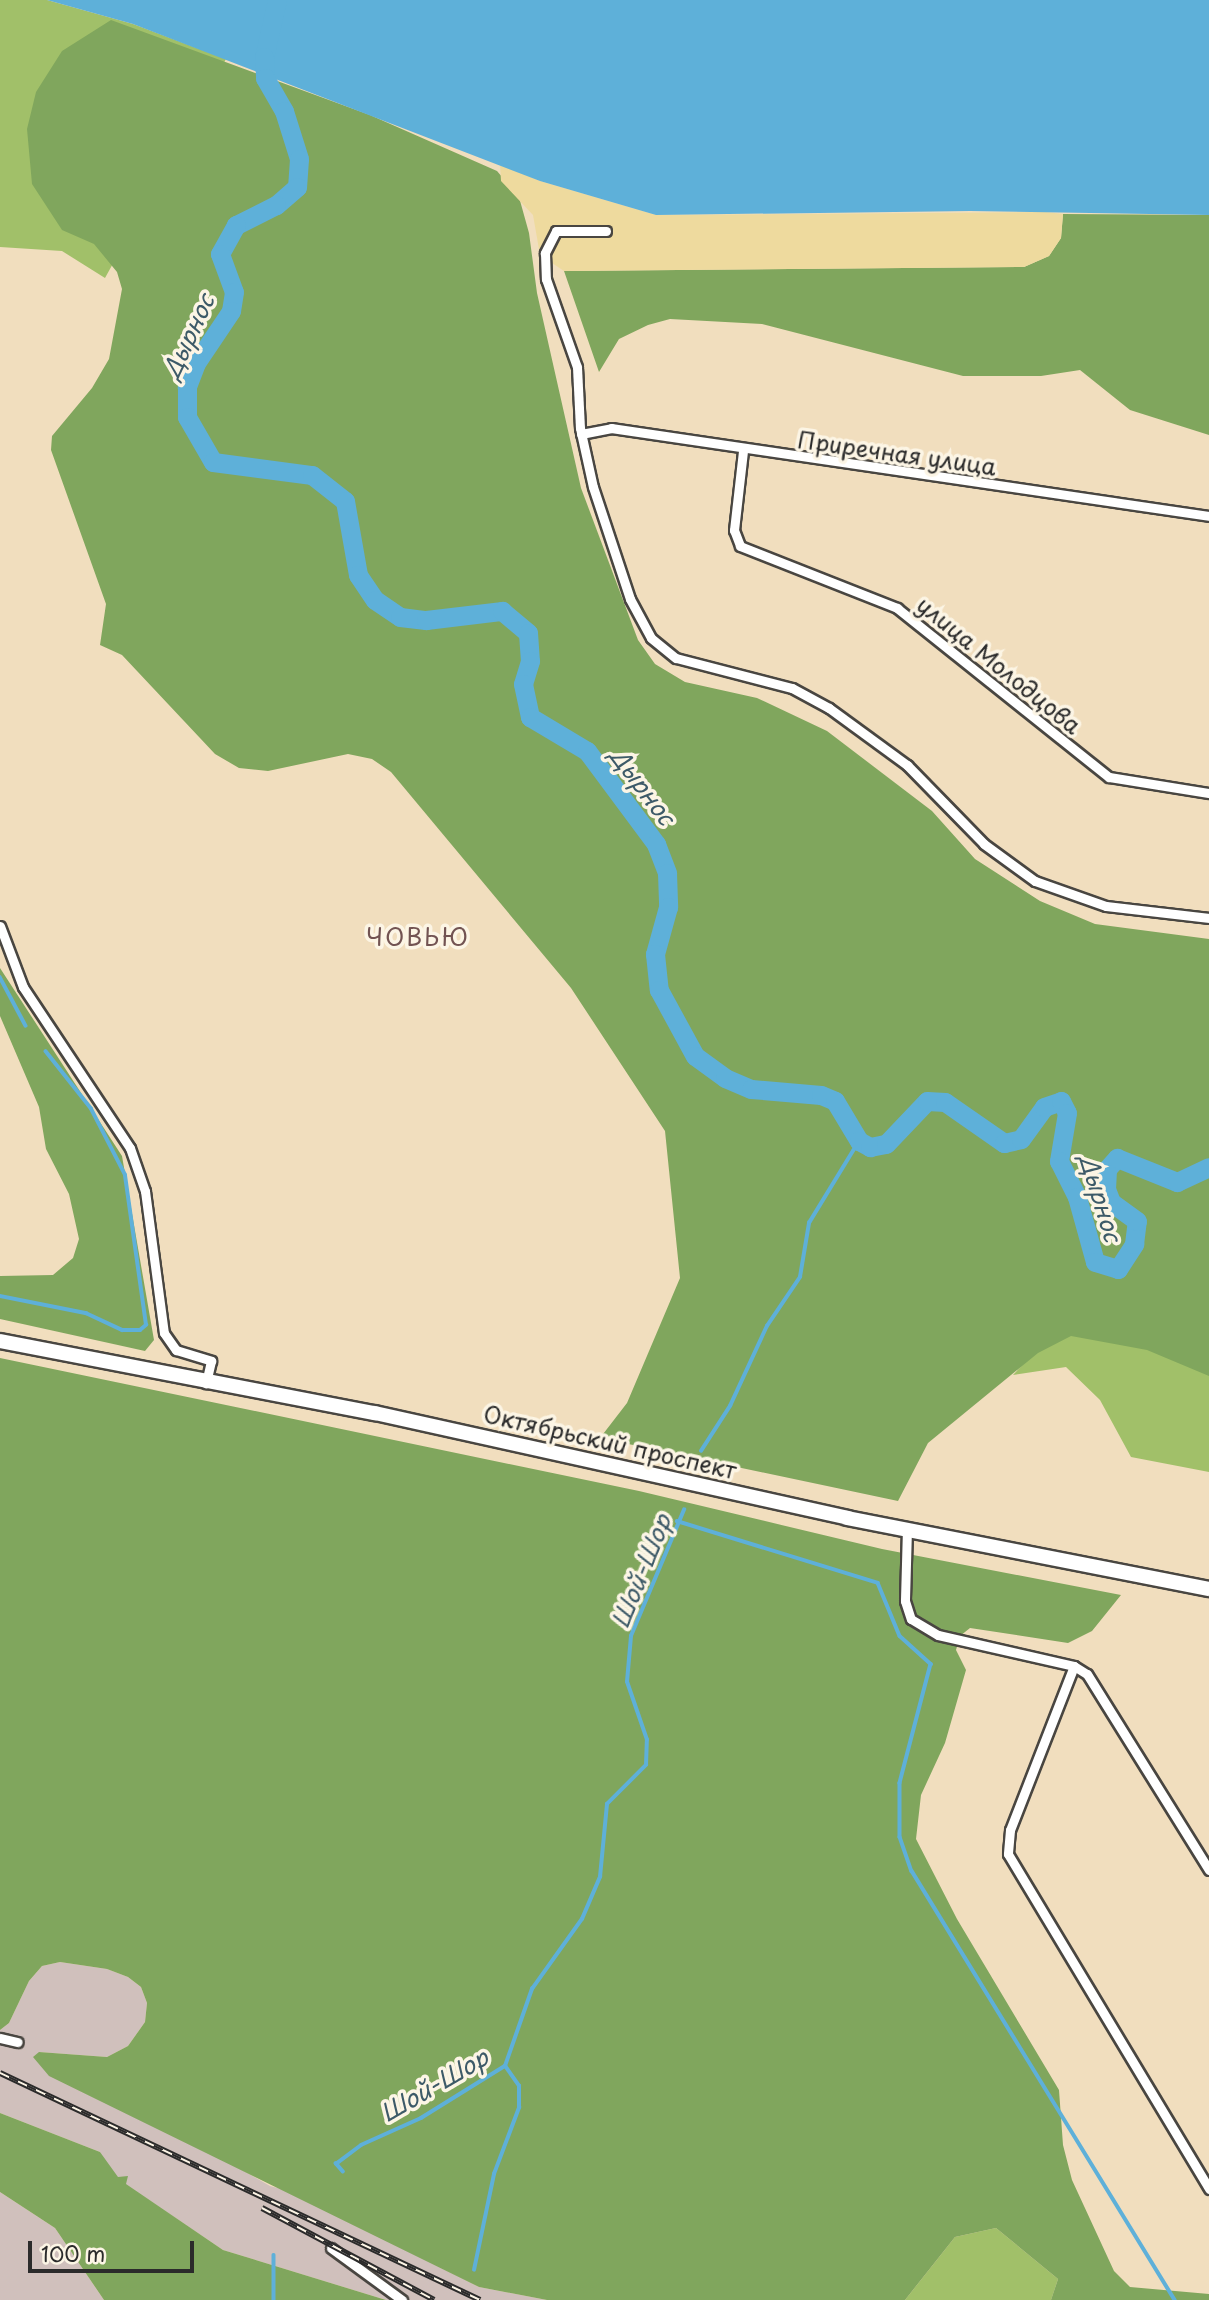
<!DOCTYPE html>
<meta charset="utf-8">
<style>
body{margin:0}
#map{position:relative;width:1209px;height:2300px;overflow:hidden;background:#f1debe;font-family:"Playpen Sans",sans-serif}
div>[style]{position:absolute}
.industrial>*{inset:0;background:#d0c0bc}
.green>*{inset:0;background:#a1c069}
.forest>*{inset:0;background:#80a65d}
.sand>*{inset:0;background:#eeda9e}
.water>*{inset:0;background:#5eb0d9}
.stream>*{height:3.5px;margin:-1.75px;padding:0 1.75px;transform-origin:1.75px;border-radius:1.75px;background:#5eb0d9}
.river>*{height:19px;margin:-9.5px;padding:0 9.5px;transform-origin:9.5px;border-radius:9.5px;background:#5eb0d9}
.roads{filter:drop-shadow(2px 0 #494641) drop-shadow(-2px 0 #494641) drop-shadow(0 2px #494641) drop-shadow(0 -2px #494641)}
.street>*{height:9px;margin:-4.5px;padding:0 4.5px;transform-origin:4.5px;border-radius:4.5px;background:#fff}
.primary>*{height:14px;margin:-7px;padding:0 7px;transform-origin:7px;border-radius:7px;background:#fff}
.rail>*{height:6px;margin-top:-3px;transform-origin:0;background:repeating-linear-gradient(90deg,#fcf5e5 0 10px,#2b2b2b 0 20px);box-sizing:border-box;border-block:2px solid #2b2b2b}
span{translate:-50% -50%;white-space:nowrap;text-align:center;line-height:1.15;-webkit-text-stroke:7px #fcf5e5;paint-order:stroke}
.street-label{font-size:23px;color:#2b2b2b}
.water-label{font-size:24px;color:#3d5a68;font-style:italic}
.neighbourhood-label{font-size:24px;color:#725352;letter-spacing:2px}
.scale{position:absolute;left:28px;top:2241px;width:166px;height:32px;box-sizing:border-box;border:4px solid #2b2b2b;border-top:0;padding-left:9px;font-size:21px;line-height:24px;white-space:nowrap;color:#2b2b2b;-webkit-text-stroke:5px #fcf5e5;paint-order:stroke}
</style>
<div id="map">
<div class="industrial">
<i style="clip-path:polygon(60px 1962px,107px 1969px,128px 1977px,141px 1987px,147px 2003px,145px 2022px,128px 2046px,107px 2057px,39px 2052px,270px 2186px,289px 2191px,479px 2287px,547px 2300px,386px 2300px,223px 2250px,125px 2184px,108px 2169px,100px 2152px,0 2113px,0 2030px,9px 2023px,29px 1981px,42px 1966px)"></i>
<i style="clip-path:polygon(0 2192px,55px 2228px,104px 2300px,0 2300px)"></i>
</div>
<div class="green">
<i style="clip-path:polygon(0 0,47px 0,133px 24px,226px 59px,105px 278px,62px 251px,0 247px)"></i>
<i style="clip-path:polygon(1071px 1333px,1148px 1347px,1209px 1373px,1209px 1472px,1131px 1457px,1100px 1400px,1066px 1367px,1013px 1375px,1036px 1351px)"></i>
<i style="clip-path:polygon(996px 2228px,1058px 2279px,1051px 2300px,905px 2300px,955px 2237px)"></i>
</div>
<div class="forest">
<i style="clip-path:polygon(111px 20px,370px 115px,497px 171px,519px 197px,529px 233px,537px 293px,581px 488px,638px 640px,655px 664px,685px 682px,757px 698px,827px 731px,932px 811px,975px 859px,1040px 901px,1095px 924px,1209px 939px,1209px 1376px,1147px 1350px,1071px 1336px,1038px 1353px,928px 1443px,898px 1501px,600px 1438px,627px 1403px,680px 1278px,665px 1131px,571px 988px,391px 772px,372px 759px,348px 754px,268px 771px,239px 768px,215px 754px,122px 655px,100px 645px,106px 604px,51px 450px,52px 436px,92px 388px,109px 359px,122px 289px,117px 272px,94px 244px,62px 230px,32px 184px,27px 129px,36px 92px,62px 51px)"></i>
<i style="clip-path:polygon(1063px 214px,1209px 215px,1209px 435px,1130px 410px,1080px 370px,1041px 376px,963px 376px,762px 324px,670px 319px,648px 325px,619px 339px,599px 372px,564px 271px,1024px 267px,1049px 256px,1061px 238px)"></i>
<i style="clip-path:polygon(0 968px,122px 1156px,154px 1340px,145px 1351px,0 1319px,0 1276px,53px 1275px,73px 1258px,79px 1239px,69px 1194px,46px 1149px,39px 1107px,0 1016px)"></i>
<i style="clip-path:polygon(0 1358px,639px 1491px,882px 1549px,1121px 1595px,1092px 1631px,1068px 1643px,970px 1628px,960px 1636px,956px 1650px,966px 1670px,945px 1743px,921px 1795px,916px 1839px,957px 1919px,1059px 2090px,1063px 2145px,1072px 2180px,1114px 2271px,1130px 2287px,1209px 2294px,1209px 2300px,1051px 2300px,1058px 2279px,996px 2228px,955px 2237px,905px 2300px,547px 2300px,479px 2287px,49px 2076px,33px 2057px,39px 2052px,107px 2057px,128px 2046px,145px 2022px,147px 2003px,141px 1987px,128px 1977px,107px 1969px,60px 1962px,42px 1966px,29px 1981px,9px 2023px,0 2030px)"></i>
<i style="clip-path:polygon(0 2113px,100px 2152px,118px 2177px,128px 2176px,126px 2184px,223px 2250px,386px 2300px,104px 2300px,55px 2228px,0 2192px)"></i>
</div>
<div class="sand">
<i style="clip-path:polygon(500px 164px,540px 181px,656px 215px,1046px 212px,1063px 214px,1061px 238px,1049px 256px,1024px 267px,564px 271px,540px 255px,533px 215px,501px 181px)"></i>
</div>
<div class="water">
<i style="clip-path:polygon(47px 0,1209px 0,1209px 215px,970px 211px,656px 215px,540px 181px,133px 24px)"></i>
</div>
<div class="stream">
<i style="left:0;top:977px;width:55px;rotate:62deg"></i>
<i style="left:0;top:1296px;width:88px;rotate:11.2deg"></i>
<i style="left:86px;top:1313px;width:40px;rotate:25deg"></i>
<i style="left:122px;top:1330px;width:18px"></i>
<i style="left:140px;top:1330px;width:8px;rotate:-40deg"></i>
<i style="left:146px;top:1325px;width:151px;rotate:-98deg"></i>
<i style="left:125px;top:1175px;width:74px;rotate:-117.3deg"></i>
<i style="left:91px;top:1109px;width:73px;rotate:-128.3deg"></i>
<i style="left:701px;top:1451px;width:54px;rotate:-57.2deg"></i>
<i style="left:730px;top:1406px;width:88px;rotate:-65.2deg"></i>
<i style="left:767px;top:1326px;width:59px;rotate:-56deg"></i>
<i style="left:800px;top:1277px;width:55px;rotate:-80.5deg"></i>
<i style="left:809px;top:1223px;width:96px;rotate:-58.6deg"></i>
<i style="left:677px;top:1521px;width:210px;rotate:17.1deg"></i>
<i style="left:878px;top:1583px;width:57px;rotate:67.5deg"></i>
<i style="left:900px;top:1636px;width:42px;rotate:42.1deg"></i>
<i style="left:931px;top:1664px;width:123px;rotate:104.6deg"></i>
<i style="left:900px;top:1783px;width:54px;rotate:90deg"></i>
<i style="left:900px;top:1837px;width:36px;rotate:71deg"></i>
<i style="left:912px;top:1871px;width:503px;rotate:58.49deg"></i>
<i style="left:343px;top:2172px;width:11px;rotate:-131deg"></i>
<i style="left:336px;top:2164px;width:31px;rotate:-37deg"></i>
<i style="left:361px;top:2145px;width:66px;rotate:-24.2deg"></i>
<i style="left:421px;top:2118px;width:99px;rotate:-31.8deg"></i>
<i style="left:505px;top:2066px;width:82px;rotate:-70.7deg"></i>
<i style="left:532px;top:1989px;width:86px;rotate:-54.5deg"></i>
<i style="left:582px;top:1919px;width:46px;rotate:-66.8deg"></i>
<i style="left:600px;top:1877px;width:73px;rotate:-84.5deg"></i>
<i style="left:607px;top:1804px;width:55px;rotate:-45deg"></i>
<i style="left:646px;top:1765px;width:25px;rotate:-88deg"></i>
<i style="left:647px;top:1740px;width:61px;rotate:-109deg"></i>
<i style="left:627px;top:1682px;width:46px;rotate:-85deg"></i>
<i style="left:631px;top:1636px;width:137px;rotate:-67.2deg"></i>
<i style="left:274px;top:2255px;width:45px;rotate:90deg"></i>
<i style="left:474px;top:2270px;width:98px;rotate:-78.2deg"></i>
<i style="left:494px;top:2174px;width:71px;rotate:-69.3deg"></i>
<i style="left:519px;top:2108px;width:22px;rotate:-90deg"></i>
<i style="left:519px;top:2086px;width:24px;rotate:-125deg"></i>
</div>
<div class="river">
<i style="left:277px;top:0;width:58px;rotate:102.8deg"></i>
<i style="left:264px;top:57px;width:21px;rotate:87deg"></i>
<i style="left:265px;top:78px;width:38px;rotate:60deg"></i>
<i style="left:284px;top:111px;width:50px;rotate:72.6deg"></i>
<i style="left:299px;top:159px;width:28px;rotate:94deg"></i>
<i style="left:297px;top:187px;width:28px;rotate:139deg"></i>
<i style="left:276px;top:205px;width:45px;rotate:153.4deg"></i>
<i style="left:236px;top:225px;width:33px;rotate:119deg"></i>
<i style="left:220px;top:254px;width:40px;rotate:69.8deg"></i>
<i style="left:234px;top:292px;width:19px;rotate:99deg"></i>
<i style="left:231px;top:311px;width:63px;rotate:123.9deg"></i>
<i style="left:196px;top:363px;width:26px;rotate:111deg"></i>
<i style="left:187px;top:387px;width:30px;rotate:90deg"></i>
<i style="left:187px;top:417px;width:52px;rotate:60deg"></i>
<i style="left:213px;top:462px;width:100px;rotate:7.5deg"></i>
<i style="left:312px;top:475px;width:42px;rotate:38.2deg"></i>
<i style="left:345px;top:501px;width:75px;rotate:80deg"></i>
<i style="left:358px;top:575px;width:30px;rotate:56deg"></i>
<i style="left:375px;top:600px;width:30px;rotate:34deg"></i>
<i style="left:400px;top:617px;width:26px;rotate:7deg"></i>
<i style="left:426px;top:620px;width:77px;rotate:-6.8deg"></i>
<i style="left:502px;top:611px;width:34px;rotate:40deg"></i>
<i style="left:528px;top:633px;width:28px;rotate:86deg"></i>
<i style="left:530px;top:661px;width:24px;rotate:107deg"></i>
<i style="left:523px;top:684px;width:34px;rotate:78deg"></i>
<i style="left:530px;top:717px;width:66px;rotate:30.8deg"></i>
<i style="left:587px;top:751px;width:116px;rotate:53.4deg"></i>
<i style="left:656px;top:844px;width:31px;rotate:69deg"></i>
<i style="left:667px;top:873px;width:34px;rotate:88deg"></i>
<i style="left:668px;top:907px;width:49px;rotate:105.5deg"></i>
<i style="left:655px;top:954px;width:36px;rotate:84deg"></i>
<i style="left:659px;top:990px;width:75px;rotate:61.4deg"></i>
<i style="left:695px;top:1056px;width:37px;rotate:36deg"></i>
<i style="left:725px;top:1078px;width:28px;rotate:23deg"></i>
<i style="left:751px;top:1089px;width:70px;rotate:4.9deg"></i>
<i style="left:821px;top:1095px;width:15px;rotate:23deg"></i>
<i style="left:835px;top:1101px;width:47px;rotate:59deg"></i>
<i style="left:859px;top:1141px;width:13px;rotate:29deg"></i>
<i style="left:870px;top:1147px;width:16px;rotate:-11deg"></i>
<i style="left:886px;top:1144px;width:59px;rotate:-46.4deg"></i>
<i style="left:927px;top:1101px;width:18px;rotate:3deg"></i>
<i style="left:945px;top:1102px;width:72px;rotate:34.8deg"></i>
<i style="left:1004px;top:1143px;width:17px;rotate:-13deg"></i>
<i style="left:1021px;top:1139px;width:39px;rotate:-54deg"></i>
<i style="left:1044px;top:1107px;width:18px;rotate:-19deg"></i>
<i style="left:1061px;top:1101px;width:13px;rotate:63deg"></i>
<i style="left:1067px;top:1113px;width:49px;rotate:99.5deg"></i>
<i style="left:1059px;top:1161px;width:40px;rotate:63.4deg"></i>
<i style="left:1077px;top:1197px;width:67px;rotate:74.5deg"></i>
<i style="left:1095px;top:1262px;width:24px;rotate:17deg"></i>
<i style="left:1118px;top:1269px;width:30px;rotate:-57deg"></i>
<i style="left:1134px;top:1244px;width:23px;rotate:-83deg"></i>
<i style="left:1137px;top:1221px;width:32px;rotate:-144deg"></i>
<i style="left:1111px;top:1202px;width:14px;rotate:-111deg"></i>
<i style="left:1106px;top:1189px;width:20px;rotate:-87deg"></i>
<i style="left:1107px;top:1169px;width:15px;rotate:-48deg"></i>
<i style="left:1117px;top:1158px;width:65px;rotate:21.8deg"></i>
<i style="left:1177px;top:1182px;width:35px;rotate:-25deg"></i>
</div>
<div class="roads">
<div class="street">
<i style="left:606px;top:231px;width:50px;rotate:180deg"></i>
<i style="left:556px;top:231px;width:25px;rotate:117deg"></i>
<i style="left:545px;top:253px;width:26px;rotate:88deg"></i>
<i style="left:546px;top:279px;width:93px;rotate:70.6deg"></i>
<i style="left:577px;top:367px;width:61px;rotate:87.2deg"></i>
<i style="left:580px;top:428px;width:60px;rotate:77.6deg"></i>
<i style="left:593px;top:487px;width:118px;rotate:71.7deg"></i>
<i style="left:630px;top:599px;width:44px;rotate:61.7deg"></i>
<i style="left:651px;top:638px;width:32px;rotate:39deg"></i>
<i style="left:676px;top:658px;width:120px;rotate:14.5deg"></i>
<i style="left:792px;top:688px;width:42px;rotate:28.4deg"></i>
<i style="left:829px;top:708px;width:97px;rotate:36.2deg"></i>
<i style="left:907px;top:765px;width:110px;rotate:45.7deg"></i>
<i style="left:984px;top:844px;width:63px;rotate:36deg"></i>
<i style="left:1035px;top:881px;width:75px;rotate:19.4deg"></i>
<i style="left:1106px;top:906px;width:104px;rotate:6.6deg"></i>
<i style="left:581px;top:434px;width:31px;rotate:-11deg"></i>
<i style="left:611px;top:428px;width:604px;rotate:8.37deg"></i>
<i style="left:743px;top:451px;width:80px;rotate:96.5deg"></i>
<i style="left:734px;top:530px;width:17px;rotate:69deg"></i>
<i style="left:740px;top:546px;width:169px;rotate:21.5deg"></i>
<i style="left:897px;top:608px;width:271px;rotate:38.6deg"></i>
<i style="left:1109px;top:777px;width:101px;rotate:9.1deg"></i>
<i style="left:0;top:926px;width:65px;rotate:69.3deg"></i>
<i style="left:23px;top:987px;width:193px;rotate:56.4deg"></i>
<i style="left:130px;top:1148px;width:46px;rotate:70.8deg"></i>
<i style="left:145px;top:1191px;width:143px;rotate:82.4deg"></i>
<i style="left:164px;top:1333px;width:21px;rotate:55deg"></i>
<i style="left:176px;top:1350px;width:37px;rotate:17deg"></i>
<i style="left:211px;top:1361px;width:23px;rotate:103deg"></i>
<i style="left:907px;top:1528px;width:73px;rotate:91.6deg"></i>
<i style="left:905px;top:1601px;width:19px;rotate:72deg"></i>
<i style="left:911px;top:1619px;width:31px;rotate:31deg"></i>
<i style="left:938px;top:1635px;width:139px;rotate:12.8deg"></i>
<i style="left:1074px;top:1666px;width:15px;rotate:32deg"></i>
<i style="left:1087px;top:1674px;width:231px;rotate:58.1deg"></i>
<i style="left:1074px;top:1666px;width:176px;rotate:111.3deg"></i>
<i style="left:1010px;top:1830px;width:24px;rotate:95deg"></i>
<i style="left:1008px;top:1854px;width:391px;rotate:59deg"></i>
<i style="left:0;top:2038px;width:18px;rotate:13deg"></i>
<i style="left:331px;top:2248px;width:88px;rotate:36.2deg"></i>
</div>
<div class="primary">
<i style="left:0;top:1341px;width:382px;rotate:10.9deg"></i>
<i style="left:375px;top:1413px;width:484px;rotate:12.5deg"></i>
<i style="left:847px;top:1518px;width:369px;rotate:11.1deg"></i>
</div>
</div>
<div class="rail">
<i style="left:0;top:2073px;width:531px;rotate:25.31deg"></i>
<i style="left:262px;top:2208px;width:195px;rotate:28.1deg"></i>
</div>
<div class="street-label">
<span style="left:897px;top:453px;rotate:8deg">Приречная улица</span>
<span style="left:999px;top:665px;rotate:39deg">улица Молодцова</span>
<span style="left:610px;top:1442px;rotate:13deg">Октябрьский проспект</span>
</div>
<div class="water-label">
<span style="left:188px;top:336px;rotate:-65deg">Дырнос</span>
<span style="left:643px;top:786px;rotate:53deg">Дырнос</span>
<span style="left:1101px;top:1198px;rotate:73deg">Дырнос</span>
<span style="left:641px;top:1571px;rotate:-68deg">Шой-Шор</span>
<span style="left:434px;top:2085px;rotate:-30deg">Шой-Шор</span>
</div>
<div class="neighbourhood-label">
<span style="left:418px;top:937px">ЧОВЬЮ</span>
</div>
<div class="scale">100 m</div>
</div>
